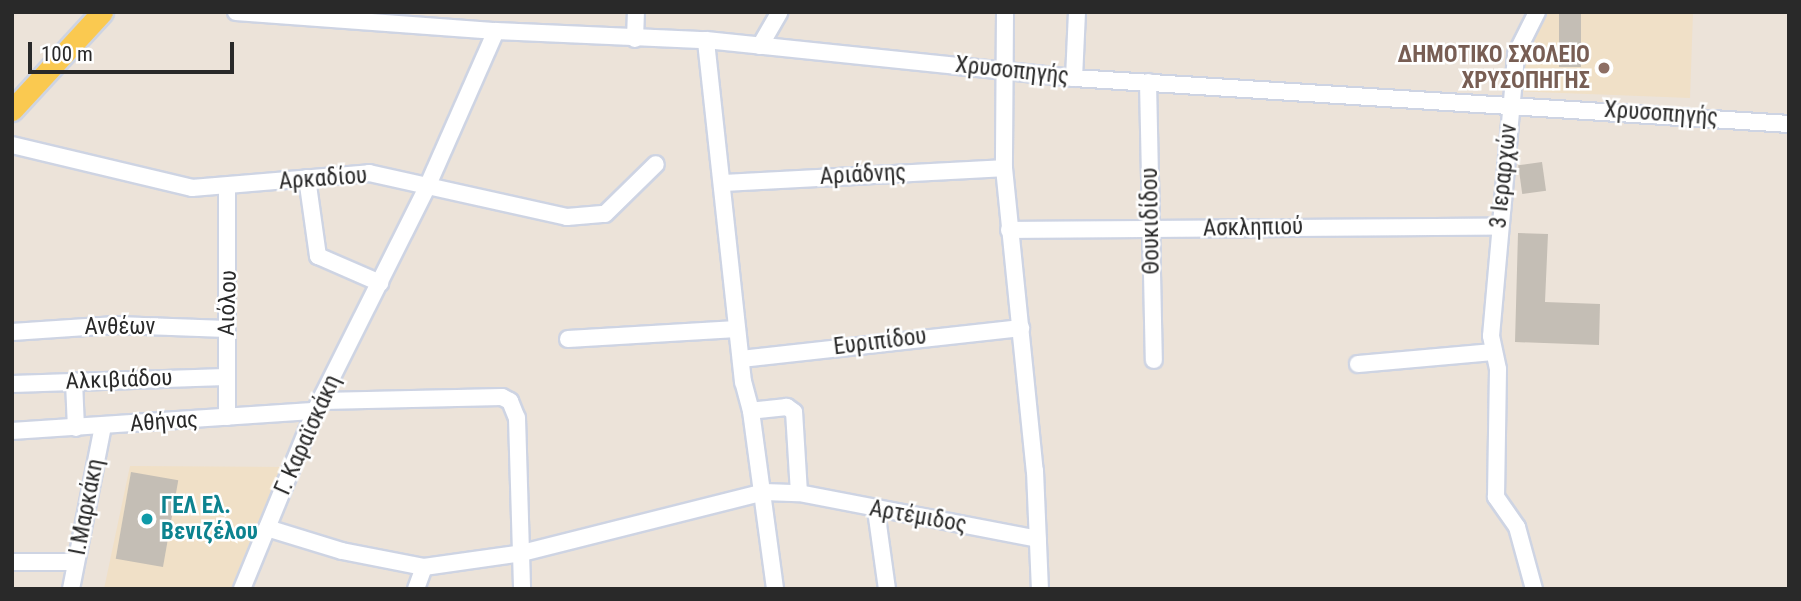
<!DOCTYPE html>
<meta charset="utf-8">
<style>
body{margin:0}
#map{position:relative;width:1801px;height:601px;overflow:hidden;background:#ece3d9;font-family:"Roboto Condensed",sans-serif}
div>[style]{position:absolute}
.education>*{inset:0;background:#f0e0c7}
.building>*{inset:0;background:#c4beb5;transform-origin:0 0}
.roads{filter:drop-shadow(2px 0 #ced4e3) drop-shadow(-2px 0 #ced4e3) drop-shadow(0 2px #ced4e3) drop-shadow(0 -2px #ced4e3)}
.minor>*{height:16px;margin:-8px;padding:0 8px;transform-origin:8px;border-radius:8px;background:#fff}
.major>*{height:21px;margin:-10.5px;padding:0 10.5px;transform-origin:10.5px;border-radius:10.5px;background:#fac950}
.dots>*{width:19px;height:19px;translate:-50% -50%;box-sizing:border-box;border:4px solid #fff;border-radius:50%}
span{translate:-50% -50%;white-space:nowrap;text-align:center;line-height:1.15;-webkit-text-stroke:5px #fff;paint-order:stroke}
.education-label{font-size:23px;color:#785e54;font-weight:700}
.right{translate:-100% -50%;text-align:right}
.street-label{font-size:23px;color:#292929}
.culture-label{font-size:23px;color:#0d838f;font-weight:700}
.left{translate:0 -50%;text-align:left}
.frame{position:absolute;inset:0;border:14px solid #292929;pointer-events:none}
.scale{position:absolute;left:28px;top:42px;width:206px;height:32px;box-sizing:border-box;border:4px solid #292929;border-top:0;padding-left:9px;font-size:21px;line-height:24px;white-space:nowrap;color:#292929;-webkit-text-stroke:5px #fff;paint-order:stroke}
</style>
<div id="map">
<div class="education">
<i style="clip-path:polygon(1540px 12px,1693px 12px,1690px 98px,1512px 91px,1520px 45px)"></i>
<i style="clip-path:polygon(130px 466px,286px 467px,238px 589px,104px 589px)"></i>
</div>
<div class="building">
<i style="left:1559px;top:12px;width:22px;height:55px"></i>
<i style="left:1542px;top:162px;width:29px;height:24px;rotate:82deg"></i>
<i style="clip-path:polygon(1518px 233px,1548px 234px,1545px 302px,1600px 304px,1599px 345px,1515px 342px)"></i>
<i style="left:131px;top:472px;width:48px;height:88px;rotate:10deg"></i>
</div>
<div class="roads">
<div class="minor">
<i style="left:236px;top:12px;width:261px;rotate:4.2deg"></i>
<i style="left:496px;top:31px;width:210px;rotate:2.5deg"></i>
<i style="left:706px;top:40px;width:370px;rotate:5.9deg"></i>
<i style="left:1074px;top:78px;width:716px;rotate:3.68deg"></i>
<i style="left:1005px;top:12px;width:156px;rotate:90.4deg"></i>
<i style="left:1004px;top:168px;width:305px;rotate:84.2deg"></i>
<i style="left:1035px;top:471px;width:118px;rotate:87.6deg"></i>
<i style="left:635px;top:39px;width:27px;rotate:-88deg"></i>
<i style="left:760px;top:46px;width:39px;rotate:-60deg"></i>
<i style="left:1074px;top:78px;width:66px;rotate:-87.4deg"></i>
<i style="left:1148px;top:82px;width:278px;rotate:88.8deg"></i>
<i style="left:12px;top:145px;width:185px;rotate:13.4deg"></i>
<i style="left:192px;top:188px;width:178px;rotate:-4.8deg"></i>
<i style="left:369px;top:173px;width:203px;rotate:12.5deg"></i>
<i style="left:567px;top:217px;width:38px;rotate:-5deg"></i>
<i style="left:605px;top:214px;width:71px;rotate:-44.4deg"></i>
<i style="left:307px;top:178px;width:79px;rotate:82deg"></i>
<i style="left:318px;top:256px;width:68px;rotate:23.5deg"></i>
<i style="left:722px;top:183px;width:282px;rotate:-3deg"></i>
<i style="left:1009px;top:230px;width:489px;rotate:-0.4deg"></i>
<i style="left:12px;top:332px;width:104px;rotate:-3.9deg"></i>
<i style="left:116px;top:325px;width:111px;rotate:2.1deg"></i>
<i style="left:568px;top:339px;width:169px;rotate:-3.4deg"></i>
<i style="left:741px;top:359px;width:282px;rotate:-6.3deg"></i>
<i style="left:1358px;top:364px;width:136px;rotate:-5.1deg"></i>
<i style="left:74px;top:381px;width:47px;rotate:87.6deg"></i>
<i style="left:12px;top:384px;width:214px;rotate:-1.9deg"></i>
<i style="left:322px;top:401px;width:180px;rotate:-1.3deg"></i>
<i style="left:502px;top:397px;width:9px;rotate:27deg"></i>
<i style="left:510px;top:401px;width:18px;rotate:68deg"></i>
<i style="left:517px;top:418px;width:171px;rotate:88.3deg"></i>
<i style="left:751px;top:411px;width:180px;rotate:82.3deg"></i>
<i style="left:227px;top:417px;width:229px;rotate:-90deg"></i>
<i style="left:12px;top:431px;width:304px;rotate:-3.8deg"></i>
<i style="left:799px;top:493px;width:243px;rotate:10.9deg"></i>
<i style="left:876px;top:510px;width:80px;rotate:82.1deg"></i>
<i style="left:267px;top:528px;width:78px;rotate:17deg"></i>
<i style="left:342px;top:551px;width:84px;rotate:11deg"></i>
<i style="left:424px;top:567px;width:99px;rotate:-8.1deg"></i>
<i style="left:522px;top:553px;width:250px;rotate:-14.1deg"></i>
<i style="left:764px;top:492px;width:35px;rotate:2deg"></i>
<i style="left:799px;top:493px;width:81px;rotate:-93.5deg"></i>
<i style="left:794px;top:412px;width:9px;rotate:-144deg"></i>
<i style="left:787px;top:407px;width:36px;rotate:174deg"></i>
<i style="left:751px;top:411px;width:30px;rotate:-105deg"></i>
<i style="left:743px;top:382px;width:344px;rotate:-96.2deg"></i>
<i style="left:12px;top:562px;width:64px"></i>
<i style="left:71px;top:589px;width:166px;rotate:-78.9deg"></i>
<i style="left:242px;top:589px;width:192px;rotate:-67.7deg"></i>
<i style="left:315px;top:411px;width:253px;rotate:-63.4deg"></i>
<i style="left:428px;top:185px;width:168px;rotate:-66.2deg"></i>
<i style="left:416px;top:589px;width:23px;rotate:-70deg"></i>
<i style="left:1534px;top:589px;width:64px;rotate:-105.3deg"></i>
<i style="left:1517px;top:527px;width:37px;rotate:-125deg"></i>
<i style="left:1496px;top:497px;width:128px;rotate:-89.1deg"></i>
<i style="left:1498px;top:369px;width:34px;rotate:-102deg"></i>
<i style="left:1491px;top:336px;width:283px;rotate:-84.9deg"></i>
<i style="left:1516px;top:54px;width:47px;rotate:-63.4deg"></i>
</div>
<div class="major">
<i style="left:12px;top:110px;width:133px;rotate:-47.4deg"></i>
</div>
</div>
<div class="dots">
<i style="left:1604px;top:68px;background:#8d6e63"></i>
<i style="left:147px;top:519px;background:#0f9aa8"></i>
</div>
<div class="education-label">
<span class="right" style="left:1590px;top:68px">ΔΗΜΟΤΙΚΟ ΣΧΟΛΕΙΟ<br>ΧΡΥΣΟΠΗΓΗΣ</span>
</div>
<div class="street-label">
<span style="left:1012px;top:71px;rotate:6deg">Χρυσοπηγής</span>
<span style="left:1661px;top:114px;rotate:4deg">Χρυσοπηγής</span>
<span style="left:863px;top:175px;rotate:-3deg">Αριάδνης</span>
<span style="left:1504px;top:176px;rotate:-84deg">3 Ιεραρχών</span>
<span style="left:323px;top:179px;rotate:-4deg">Αρκαδίου</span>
<span style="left:1151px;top:221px;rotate:-91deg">Θουκιδίδου</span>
<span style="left:1253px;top:228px;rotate:-1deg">Ασκληπιού</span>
<span style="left:228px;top:303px;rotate:-88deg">Αιόλου</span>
<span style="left:120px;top:327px">Ανθέων</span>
<span style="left:880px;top:342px;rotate:-7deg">Ευριπίδου</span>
<span style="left:119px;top:380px;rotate:-2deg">Αλκιβιάδου</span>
<span style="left:164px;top:422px;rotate:-4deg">Αθήνας</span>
<span style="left:308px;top:435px;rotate:-66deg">Γ. Καραϊσκάκη</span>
<span style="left:87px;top:507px;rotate:-79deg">Ι.Μαρκάκη</span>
<span style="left:918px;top:517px;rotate:10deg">Αρτέμιδος</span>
</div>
<div class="culture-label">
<span class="left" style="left:161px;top:519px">ΓΕΛ Ελ.<br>Βενιζέλου</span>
</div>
<div class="frame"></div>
<div class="scale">100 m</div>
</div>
